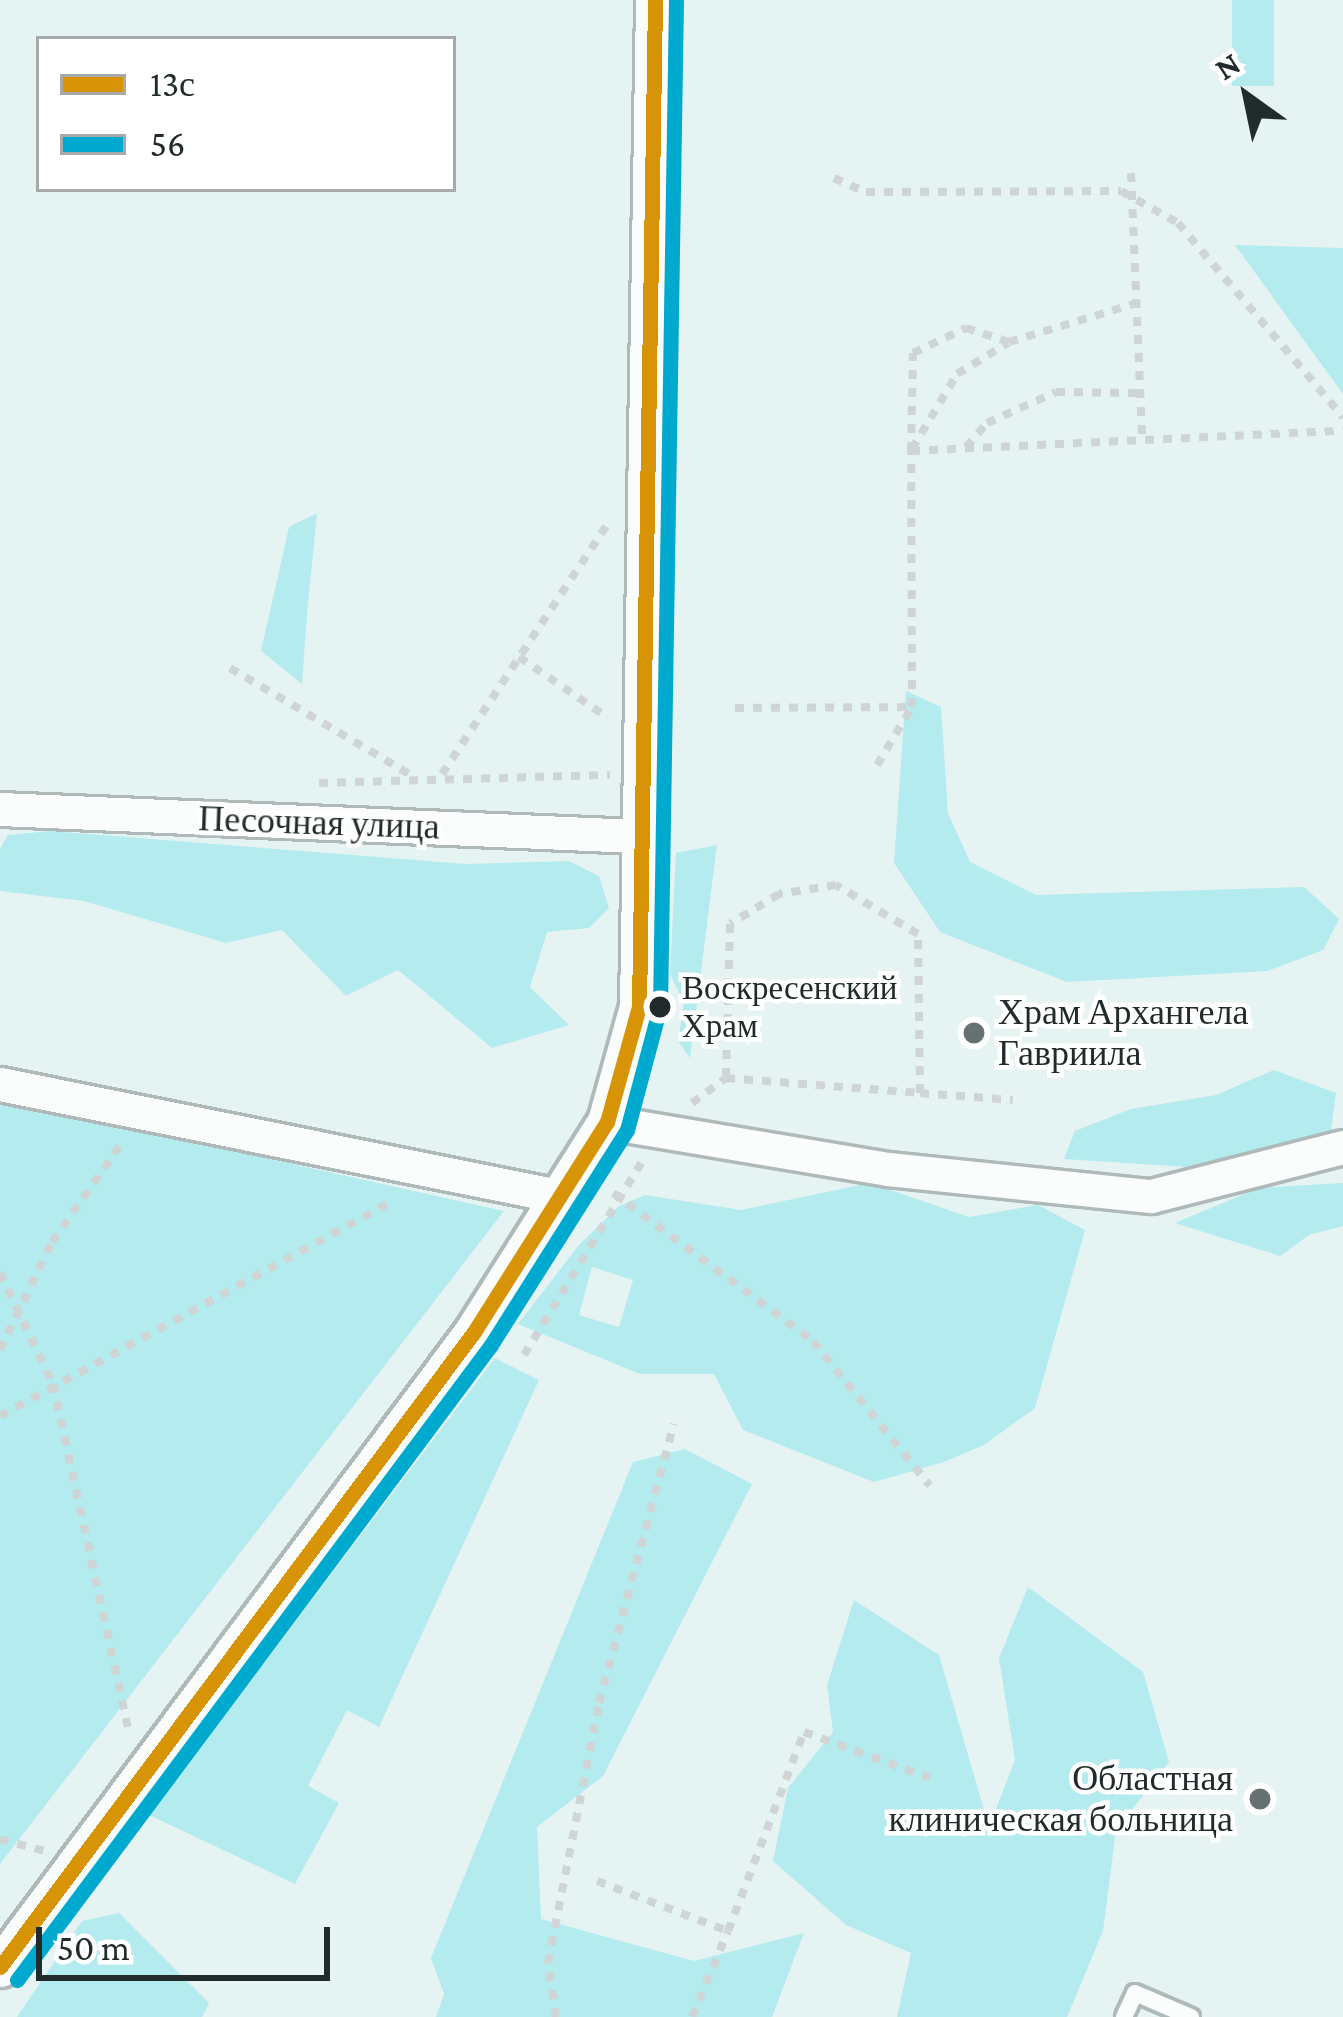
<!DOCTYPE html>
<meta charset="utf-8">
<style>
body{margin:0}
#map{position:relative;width:1343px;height:2017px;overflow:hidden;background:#e6f3f3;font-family:"Crimson Pro",serif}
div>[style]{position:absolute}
.green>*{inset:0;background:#b3ebef;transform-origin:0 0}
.path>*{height:8px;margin-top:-4px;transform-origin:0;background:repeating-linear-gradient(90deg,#cfd4d4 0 9px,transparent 0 18px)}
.roads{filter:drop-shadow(3px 0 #afb9ba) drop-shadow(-3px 0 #afb9ba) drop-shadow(0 3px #afb9ba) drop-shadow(0 -3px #afb9ba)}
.service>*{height:16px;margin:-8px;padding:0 8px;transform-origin:8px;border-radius:8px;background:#fbfdfd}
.minor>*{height:33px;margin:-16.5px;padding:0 16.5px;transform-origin:16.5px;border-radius:16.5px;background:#fbfdfd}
.tertiary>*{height:39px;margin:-19.5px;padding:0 19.5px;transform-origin:19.5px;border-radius:19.5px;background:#fbfdfd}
.bus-1>*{height:15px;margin:-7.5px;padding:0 7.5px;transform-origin:7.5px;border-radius:7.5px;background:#d79406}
.bus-2>*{height:15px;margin:-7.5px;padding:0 7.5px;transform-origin:7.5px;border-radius:7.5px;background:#00a9ce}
.dots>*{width:33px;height:33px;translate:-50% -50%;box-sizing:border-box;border:6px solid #fff;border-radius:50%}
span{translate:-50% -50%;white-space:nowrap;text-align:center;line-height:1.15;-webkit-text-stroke:9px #fff;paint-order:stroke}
.bus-label{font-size:33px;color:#222b2b}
.left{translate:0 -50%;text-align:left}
.street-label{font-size:36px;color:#222b2b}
.poi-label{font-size:36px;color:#222b2b}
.right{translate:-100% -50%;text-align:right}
.legend{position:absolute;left:36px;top:36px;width:420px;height:156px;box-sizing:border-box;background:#fff;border:3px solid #a7aaaa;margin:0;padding:15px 21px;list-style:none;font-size:36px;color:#222b2b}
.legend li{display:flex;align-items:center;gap:24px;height:60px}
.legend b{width:60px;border:3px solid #a7aaaa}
.north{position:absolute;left:1187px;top:36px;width:120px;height:120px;-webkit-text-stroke:9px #fff;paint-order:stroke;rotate:327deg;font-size:33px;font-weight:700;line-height:48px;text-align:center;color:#222b2b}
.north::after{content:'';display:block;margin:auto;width:42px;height:54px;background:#222b2b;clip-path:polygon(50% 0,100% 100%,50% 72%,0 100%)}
.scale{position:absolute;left:36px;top:1927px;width:294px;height:54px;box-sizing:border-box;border:6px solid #222b2b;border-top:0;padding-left:15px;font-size:36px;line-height:42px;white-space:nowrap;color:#222b2b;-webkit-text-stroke:9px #fff;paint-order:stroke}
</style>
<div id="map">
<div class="green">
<i style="left:1232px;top:0;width:42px;height:86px"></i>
<i style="clip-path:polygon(1235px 245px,1343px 248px,1343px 394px)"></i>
<i style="clip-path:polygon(317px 513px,307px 614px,302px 684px,261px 651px,289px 527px)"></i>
<i style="clip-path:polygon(906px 691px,941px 707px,948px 813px,970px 862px,1036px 895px,1304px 887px,1339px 919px,1323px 950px,1267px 971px,1067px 982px,940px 932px,894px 863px)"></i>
<i style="clip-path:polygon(50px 831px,466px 864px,569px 861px,599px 876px,609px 908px,589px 928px,547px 932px,530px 987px,569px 1025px,492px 1048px,398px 970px,346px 996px,282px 930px,226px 943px,84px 901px,0 891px,0 849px,8px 835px)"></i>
<i style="clip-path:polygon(717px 845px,690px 1058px,678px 1041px,684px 1003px,670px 974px,676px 853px)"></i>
<i style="clip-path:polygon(1274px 1070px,1336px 1093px,1330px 1138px,1202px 1168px,1064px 1159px,1075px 1131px,1131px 1109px,1216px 1095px)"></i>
<i style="clip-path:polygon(0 1099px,504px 1211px,0 1864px)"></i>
<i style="clip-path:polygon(evenodd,870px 1183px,969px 1217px,1038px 1205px,1085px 1230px,1035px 1408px,984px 1445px,944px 1462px,874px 1482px,743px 1430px,714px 1374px,640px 1374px,518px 1324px,579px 1245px,619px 1206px,645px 1195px,741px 1210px,870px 1183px,592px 1267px,633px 1280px,619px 1327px,579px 1315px,592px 1267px)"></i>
<i style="clip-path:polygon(1343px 1183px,1343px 1226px,1309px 1235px,1280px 1256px,1175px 1223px,1259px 1188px)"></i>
<i style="clip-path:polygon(495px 1358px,539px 1380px,379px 1727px,347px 1710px,308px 1786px,339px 1803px,295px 1884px,149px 1815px)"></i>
<i style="clip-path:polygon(685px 1449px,752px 1484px,603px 1776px,537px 1827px,541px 1919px,694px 1961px,804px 1933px,772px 2017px,436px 2017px,444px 1994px,431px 1958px,633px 1462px)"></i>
<i style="clip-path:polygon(1028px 1587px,1143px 1672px,1169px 1762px,1116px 1830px,1103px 1931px,1067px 2017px,897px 2017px,911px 1953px,846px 1925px,773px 1861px,788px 1788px,833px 1732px,827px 1685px,854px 1600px,939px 1655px,989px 1827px,1015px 1760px,999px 1658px)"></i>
<i style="clip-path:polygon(119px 1913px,209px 2003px,202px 2017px,17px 2017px,82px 1921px)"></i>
</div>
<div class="path">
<i style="left:1131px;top:173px;width:267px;rotate:87.6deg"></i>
<i style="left:834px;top:178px;width:35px;rotate:24deg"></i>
<i style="left:866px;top:192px;width:255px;rotate:-0.2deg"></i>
<i style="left:1121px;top:191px;width:65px;rotate:29.3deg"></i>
<i style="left:1178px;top:223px;width:255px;rotate:49.6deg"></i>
<i style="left:966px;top:447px;width:32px;rotate:-49deg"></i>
<i style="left:987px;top:423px;width:76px;rotate:-24.2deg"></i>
<i style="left:1056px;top:392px;width:84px;rotate:0.7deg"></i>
<i style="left:912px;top:449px;width:87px;rotate:-59deg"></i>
<i style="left:957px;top:374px;width:60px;rotate:-31.3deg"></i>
<i style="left:911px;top:451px;width:98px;rotate:-88.8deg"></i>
<i style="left:913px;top:353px;width:59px;rotate:-25.3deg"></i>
<i style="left:966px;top:328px;width:45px;rotate:18deg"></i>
<i style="left:1009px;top:342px;width:134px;rotate:-16.9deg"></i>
<i style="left:519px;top:657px;width:107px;rotate:34.3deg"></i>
<i style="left:230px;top:668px;width:214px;rotate:30.6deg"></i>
<i style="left:735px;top:708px;width:177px;rotate:-0.3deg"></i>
<i style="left:877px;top:765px;width:68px;rotate:-58.9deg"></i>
<i style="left:912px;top:707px;width:256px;rotate:-90.2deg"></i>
<i style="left:911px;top:451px;width:432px;rotate:-2.7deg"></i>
<i style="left:442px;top:774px;width:297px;rotate:-56.5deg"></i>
<i style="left:319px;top:783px;width:291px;rotate:-1.6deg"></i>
<i style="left:920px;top:1093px;width:93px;rotate:4.3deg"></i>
<i style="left:692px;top:1103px;width:42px;rotate:-36.3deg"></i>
<i style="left:726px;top:1078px;width:195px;rotate:4.4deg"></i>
<i style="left:920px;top:1093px;width:159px;rotate:-90.7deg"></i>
<i style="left:918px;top:934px;width:96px;rotate:-149.1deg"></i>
<i style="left:836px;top:885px;width:58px;rotate:171deg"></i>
<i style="left:779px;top:894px;width:57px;rotate:148.5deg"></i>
<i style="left:730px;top:924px;width:154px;rotate:91.5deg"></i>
<i style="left:613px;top:1193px;width:249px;rotate:36.5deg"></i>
<i style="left:813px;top:1341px;width:186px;rotate:51.1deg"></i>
<i style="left:0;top:1273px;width:123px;rotate:64.5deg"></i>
<i style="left:53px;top:1384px;width:356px;rotate:77.7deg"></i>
<i style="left:0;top:1350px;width:120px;rotate:-64.3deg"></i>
<i style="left:52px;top:1242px;width:125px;rotate:-54.8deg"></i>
<i style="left:524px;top:1355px;width:228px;rotate:-58.6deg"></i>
<i style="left:0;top:1416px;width:448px;rotate:-28.7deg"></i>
<i style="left:0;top:1839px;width:47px;rotate:14.9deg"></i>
<i style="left:597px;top:1881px;width:140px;rotate:20.9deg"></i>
<i style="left:728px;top:1931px;width:213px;rotate:-69.1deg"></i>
<i style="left:804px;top:1732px;width:134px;rotate:20.1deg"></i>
<i style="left:556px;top:2017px;width:55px;rotate:-98.4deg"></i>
<i style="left:548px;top:1963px;width:265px;rotate:-78.9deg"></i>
<i style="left:599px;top:1703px;width:289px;rotate:-75deg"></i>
<i style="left:692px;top:2017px;width:93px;rotate:-67.3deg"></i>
</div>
<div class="roads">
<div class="service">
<i style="left:1124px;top:2017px;width:26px;rotate:-65deg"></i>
<i style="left:1135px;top:1993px;width:61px;rotate:23.2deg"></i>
</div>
<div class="minor">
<i style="left:0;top:809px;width:638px;rotate:2.43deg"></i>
<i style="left:0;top:1084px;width:569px;rotate:11.35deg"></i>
<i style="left:607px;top:1122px;width:285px;rotate:9.5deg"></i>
<i style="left:888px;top:1169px;width:264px;rotate:5.9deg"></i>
<i style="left:1151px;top:1196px;width:198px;rotate:-14.3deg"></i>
</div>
<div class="tertiary">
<i style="left:0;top:1967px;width:792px;rotate:-53.26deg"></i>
<i style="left:474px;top:1332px;width:249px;rotate:-57.7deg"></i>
<i style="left:607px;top:1122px;width:119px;rotate:-74.5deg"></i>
<i style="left:639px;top:1007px;width:1007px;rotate:-89.09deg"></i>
</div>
</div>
<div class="bus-1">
<i style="left:0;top:1967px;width:792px;rotate:-53.26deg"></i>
<i style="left:474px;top:1332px;width:249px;rotate:-57.7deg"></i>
<i style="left:607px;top:1122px;width:119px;rotate:-74.5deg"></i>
<i style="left:639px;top:1007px;width:1007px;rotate:-89.09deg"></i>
</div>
<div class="bus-2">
<i style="left:17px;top:1980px;width:792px;rotate:-53.26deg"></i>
<i style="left:491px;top:1345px;width:254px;rotate:-57.7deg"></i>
<i style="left:627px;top:1130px;width:127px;rotate:-75deg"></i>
<i style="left:660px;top:1007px;width:1007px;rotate:-89.09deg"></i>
</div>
<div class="dots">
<i style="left:660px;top:1007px;background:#222b2b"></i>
<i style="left:974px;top:1033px;background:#677171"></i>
<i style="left:1260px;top:1799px;background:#677171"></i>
</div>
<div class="bus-label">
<span class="left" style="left:682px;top:1007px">Воскресенский<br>Храм</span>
</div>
<div class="street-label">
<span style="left:319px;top:823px;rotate:2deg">Песочная улица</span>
</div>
<div class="poi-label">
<span class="left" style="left:998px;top:1033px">Храм Архангела<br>Гавриила</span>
<span class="right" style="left:1233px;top:1799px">Областная<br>клиническая больница</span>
</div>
<ul class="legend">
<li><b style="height:15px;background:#d79406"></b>13с</li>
<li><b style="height:15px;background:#00a9ce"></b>56</li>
</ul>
<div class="north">N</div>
<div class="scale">50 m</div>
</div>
